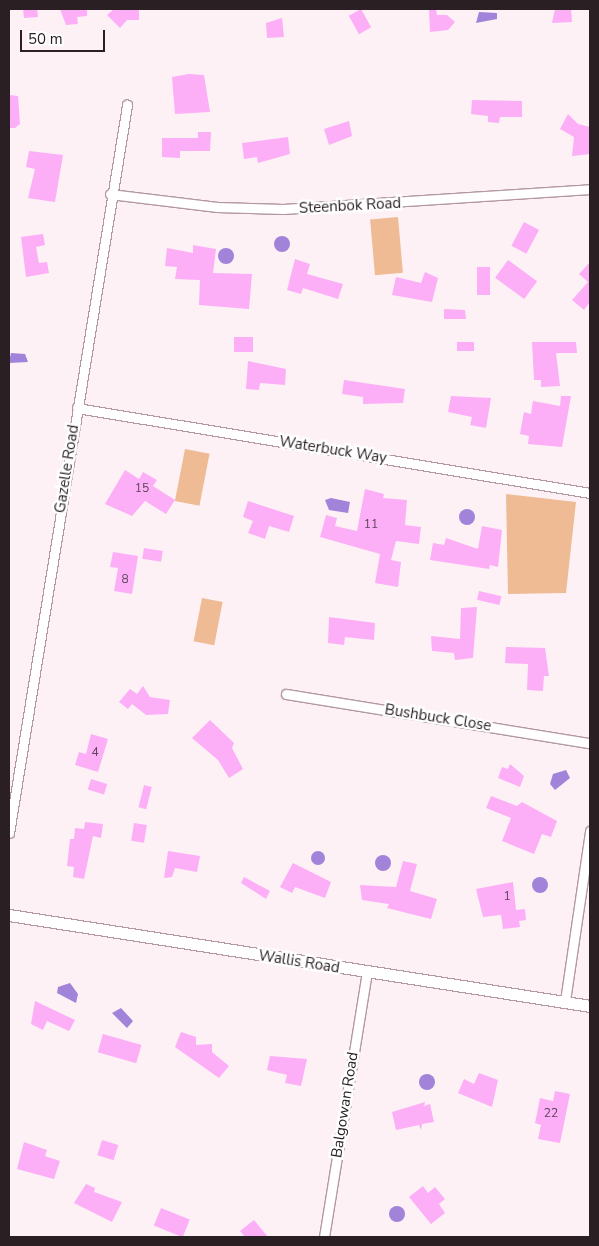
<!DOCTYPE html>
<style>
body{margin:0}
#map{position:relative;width:599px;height:1246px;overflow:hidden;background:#fdf1f5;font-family:"Nunito Sans",sans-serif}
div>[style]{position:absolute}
.green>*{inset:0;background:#efbb94;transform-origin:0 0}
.water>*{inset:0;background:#a183da}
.round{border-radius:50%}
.building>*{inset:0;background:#fcaff7;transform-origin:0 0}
.roads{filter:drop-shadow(1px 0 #b398a0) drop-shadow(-1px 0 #b398a0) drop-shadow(0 1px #b398a0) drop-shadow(0 -1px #b398a0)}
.minor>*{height:9px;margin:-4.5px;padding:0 4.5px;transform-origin:4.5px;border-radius:4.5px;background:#fff}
.tertiary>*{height:11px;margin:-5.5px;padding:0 5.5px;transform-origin:5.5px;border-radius:5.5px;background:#fff}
span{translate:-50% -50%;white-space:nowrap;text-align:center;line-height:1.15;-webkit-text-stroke:5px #fff;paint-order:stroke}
.number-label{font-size:12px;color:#5e4458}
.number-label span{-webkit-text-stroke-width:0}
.street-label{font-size:15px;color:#2a2023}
.frame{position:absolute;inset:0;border:10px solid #2a2023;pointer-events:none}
.scale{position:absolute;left:20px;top:30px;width:85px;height:22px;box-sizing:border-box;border:2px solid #2a2023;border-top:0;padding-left:6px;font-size:15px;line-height:18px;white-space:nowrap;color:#2a2023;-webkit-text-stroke:4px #fff;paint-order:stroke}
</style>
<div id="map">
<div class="green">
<i style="left:398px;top:217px;width:56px;height:28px;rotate:85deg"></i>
<i style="left:185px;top:449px;width:25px;height:53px;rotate:11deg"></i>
<i style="clip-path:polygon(506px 494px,576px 502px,566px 593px,508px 594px)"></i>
<i style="left:202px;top:598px;width:21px;height:44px;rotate:11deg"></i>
</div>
<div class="water">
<i style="clip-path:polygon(479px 12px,497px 13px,497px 19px,476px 23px)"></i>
<i class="round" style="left:274px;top:236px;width:16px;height:16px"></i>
<i class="round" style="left:218px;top:248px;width:16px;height:16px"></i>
<i style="clip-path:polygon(11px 353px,25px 354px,28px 362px,9px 363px)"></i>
<i style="clip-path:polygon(331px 498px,350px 502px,348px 513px,329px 510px,325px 500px)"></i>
<i class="round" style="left:459px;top:509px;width:16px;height:16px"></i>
<i style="clip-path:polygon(566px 770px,570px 778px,555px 790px,550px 784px,553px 774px)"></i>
<i class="round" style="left:311px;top:851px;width:14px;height:14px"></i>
<i class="round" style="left:375px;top:855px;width:16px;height:16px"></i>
<i class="round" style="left:532px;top:877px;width:16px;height:16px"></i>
<i style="clip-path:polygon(70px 983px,78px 994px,76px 1003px,57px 993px,58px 987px)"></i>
<i style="clip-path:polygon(121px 1008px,133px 1021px,127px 1028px,112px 1013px)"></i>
<i class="round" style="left:419px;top:1074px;width:16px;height:16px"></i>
<i class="round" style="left:389px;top:1206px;width:16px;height:16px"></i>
</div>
<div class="building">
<i style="clip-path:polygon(23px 9px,37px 9px,38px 17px,24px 18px)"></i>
<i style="clip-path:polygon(60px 9px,87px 9px,87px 16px,77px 17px,78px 24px,66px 25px)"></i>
<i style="clip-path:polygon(114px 9px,139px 9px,139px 20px,127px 20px,120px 28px,107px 15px)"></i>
<i style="left:361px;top:9px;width:21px;height:14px;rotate:61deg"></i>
<i style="clip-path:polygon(429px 9px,436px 9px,437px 15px,447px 15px,455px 22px,448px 30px,430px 32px)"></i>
<i style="clip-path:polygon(555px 9px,571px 9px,572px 22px,552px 23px)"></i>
<i style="clip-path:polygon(282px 18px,284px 37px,267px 38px,266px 23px)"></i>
<i style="clip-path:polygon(189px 74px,204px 75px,210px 112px,175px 114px,172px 77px)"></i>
<i style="clip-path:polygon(9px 95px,18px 96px,20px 124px,15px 128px,9px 128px)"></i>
<i style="clip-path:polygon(472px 100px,522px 101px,522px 117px,500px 117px,499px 123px,488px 122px,488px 116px,471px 114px)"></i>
<i style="clip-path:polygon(568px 114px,578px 124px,590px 127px,590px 154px,572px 156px,574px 137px,560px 129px)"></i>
<i style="clip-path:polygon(349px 121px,352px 136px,329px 145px,324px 129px)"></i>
<i style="clip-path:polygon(198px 132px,211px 132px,210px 151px,180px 151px,180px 158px,162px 157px,162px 138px,198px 138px)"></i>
<i style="clip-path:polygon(288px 137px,290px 154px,258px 163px,257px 157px,244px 159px,242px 143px)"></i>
<i style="clip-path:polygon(29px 151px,63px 155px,55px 202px,28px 198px,35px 169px,26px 167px)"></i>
<i style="left:524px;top:222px;width:17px;height:27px;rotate:28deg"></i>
<i style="clip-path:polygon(43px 234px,45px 245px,36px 247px,39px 263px,47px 262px,49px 273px,26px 277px,21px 237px)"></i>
<i style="clip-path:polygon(193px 245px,216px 249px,213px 273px,252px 274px,249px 309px,199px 305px,200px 280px,175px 279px,177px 267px,165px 266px,167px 248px,193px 253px)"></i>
<i style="clip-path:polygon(295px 259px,310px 264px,307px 274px,343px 284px,338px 299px,303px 288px,301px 294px,287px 290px)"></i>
<i style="left:508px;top:260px;width:36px;height:22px;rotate:36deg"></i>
<i style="clip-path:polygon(590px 262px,590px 302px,584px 310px,572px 300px,588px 282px,579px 274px)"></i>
<i style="left:477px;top:267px;width:13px;height:28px"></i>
<i style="clip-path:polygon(425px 272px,438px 278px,432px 302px,392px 295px,396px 277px,421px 283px)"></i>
<i style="clip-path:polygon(444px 309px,465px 310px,466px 319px,444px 319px)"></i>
<i style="left:234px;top:337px;width:19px;height:15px"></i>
<i style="left:457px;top:342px;width:17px;height:9px"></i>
<i style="clip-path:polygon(532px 342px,576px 342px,577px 353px,556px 353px,560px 386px,541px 387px,541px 380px,534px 380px)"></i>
<i style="clip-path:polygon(248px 361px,286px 369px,285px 385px,260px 383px,259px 390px,246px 389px)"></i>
<i style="clip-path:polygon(344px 380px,405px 389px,403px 403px,363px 404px,363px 397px,342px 394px)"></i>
<i style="clip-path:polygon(451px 396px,491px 398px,486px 428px,470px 425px,472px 417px,448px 412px)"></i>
<i style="clip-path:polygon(561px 396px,571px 396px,562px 447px,528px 444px,529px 436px,520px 434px,524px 412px,531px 414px,533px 401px,560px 406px)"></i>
<i style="clip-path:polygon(125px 470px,139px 479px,143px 472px,157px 480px,153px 486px,175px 500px,166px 514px,145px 501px,132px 516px,105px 504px)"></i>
<i style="clip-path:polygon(365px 489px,384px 494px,383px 498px,407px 500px,405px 525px,421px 527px,419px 544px,396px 541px,391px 560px,401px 562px,398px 587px,375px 583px,380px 554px,320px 537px,326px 515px,337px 518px,335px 526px,357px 531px)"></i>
<i style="clip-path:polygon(248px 501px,294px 516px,289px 532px,269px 526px,265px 539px,248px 533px,253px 521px,243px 517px)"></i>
<i style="clip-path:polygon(482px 526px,502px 530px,498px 567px,490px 565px,489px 569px,430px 560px,433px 543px,444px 545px,446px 538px,478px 549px)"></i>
<i style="left:144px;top:548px;width:19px;height:11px;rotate:9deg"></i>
<i style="clip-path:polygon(113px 552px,138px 556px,132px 594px,114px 591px,118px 568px,110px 567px)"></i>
<i style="left:479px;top:591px;width:23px;height:9px;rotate:13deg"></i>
<i style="clip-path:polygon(477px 607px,473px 658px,455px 660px,454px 653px,432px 651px,431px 636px,460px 639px,461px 608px)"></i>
<i style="clip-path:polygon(329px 617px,375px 623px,374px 640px,345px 637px,344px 645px,328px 643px)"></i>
<i style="clip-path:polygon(506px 647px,545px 648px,549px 676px,544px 676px,543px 691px,527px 690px,528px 664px,505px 663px)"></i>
<i style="clip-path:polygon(143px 686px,150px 697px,170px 700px,168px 714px,146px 715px,132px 704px,128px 709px,119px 702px,130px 689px,137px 694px)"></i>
<i style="clip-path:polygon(210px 720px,234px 743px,232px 748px,243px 769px,229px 778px,218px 760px,192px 738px)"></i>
<i style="clip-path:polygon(91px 734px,108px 739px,98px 772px,75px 765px,79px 752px,86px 754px)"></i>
<i style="clip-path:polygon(510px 764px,524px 776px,520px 787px,498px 778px,502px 767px,508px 769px)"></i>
<i style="left:91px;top:779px;width:17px;height:11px;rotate:17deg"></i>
<i style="left:144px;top:785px;width:8px;height:23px;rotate:14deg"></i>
<i style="clip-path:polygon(491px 796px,517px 806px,522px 802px,557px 821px,551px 837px,542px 834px,534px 854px,502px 841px,511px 818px,486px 808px)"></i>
<i style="clip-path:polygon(85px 822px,103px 824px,101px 838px,93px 836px,84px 879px,73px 877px,74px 867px,67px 866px,70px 839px,74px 839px,75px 828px,84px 829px)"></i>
<i style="left:134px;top:823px;width:13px;height:18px;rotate:9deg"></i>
<i style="clip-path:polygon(168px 851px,200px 856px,197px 872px,175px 868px,172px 877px,164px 878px)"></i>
<i style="clip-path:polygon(403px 861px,417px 864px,410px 891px,437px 899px,431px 919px,387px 908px,389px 904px,362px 900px,360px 885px,396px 887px)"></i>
<i style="clip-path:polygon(293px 863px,331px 882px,325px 898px,295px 887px,292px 893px,280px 887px)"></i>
<i style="clip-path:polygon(244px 877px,270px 891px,266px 899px,241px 883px)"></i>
<i style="clip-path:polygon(513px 882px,516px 910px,525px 909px,526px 920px,519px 921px,520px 927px,503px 929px,501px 915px,483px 917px,476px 889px)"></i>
<i style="clip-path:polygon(35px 1001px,75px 1020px,69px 1031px,47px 1021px,43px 1030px,31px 1024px)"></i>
<i style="clip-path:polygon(181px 1032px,196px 1037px,196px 1045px,212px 1044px,212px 1052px,229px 1066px,219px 1078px,175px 1047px)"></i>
<i style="left:103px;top:1034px;width:40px;height:19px;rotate:16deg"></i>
<i style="clip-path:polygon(270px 1056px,307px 1059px,301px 1086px,285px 1083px,287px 1075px,267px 1070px)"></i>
<i style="clip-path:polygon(479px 1073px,498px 1080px,492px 1107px,458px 1093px,464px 1079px,474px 1084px)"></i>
<i style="clip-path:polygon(555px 1091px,570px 1094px,560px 1143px,538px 1139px,541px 1125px,535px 1123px,540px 1098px,553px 1101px)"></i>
<i style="clip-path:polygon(425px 1102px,424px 1106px,430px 1104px,434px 1122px,422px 1124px,421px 1130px,419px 1125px,396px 1130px,392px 1112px)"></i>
<i style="left:102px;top:1140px;width:17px;height:16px;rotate:17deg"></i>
<i style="clip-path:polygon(24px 1142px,47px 1150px,45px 1156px,60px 1161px,54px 1179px,17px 1169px)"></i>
<i style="clip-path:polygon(86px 1184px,95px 1188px,94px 1192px,122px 1202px,112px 1222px,74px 1203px)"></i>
<i style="clip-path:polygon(423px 1186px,428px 1193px,435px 1187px,445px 1199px,439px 1204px,445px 1213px,431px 1224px,409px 1197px)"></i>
<i style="left:161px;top:1208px;width:31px;height:19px;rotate:22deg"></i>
<i style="clip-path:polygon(254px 1220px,268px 1237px,245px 1237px,240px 1231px)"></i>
</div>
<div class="roads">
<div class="minor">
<i style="left:110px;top:194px;width:108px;rotate:6.9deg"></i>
<i style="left:217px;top:207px;width:66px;rotate:1.7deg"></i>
<i style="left:283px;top:209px;width:308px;rotate:-3.7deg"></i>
<i style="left:77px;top:408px;width:520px;rotate:9.41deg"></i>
<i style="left:286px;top:694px;width:308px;rotate:9.2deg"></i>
<i style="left:9px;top:833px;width:738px;rotate:-80.79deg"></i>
<i style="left:565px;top:1001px;width:172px;rotate:-81.6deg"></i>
<i style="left:324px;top:1237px;width:268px;rotate:-80.8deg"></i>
</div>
<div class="tertiary">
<i style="left:9px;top:915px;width:588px;rotate:8.9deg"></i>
</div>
</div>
<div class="number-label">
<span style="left:142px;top:489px">15</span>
<span style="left:371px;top:525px">11</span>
<span style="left:125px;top:580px">8</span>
<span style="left:95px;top:753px">4</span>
<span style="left:507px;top:897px">1</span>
<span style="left:551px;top:1114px">22</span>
</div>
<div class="street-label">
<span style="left:350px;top:206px;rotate:-3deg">Steenbok Road</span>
<span style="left:333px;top:450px;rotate:9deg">Waterbuck Way</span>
<span style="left:67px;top:469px;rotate:-81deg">Gazelle Road</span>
<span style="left:438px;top:718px;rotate:9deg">Bushbuck Close</span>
<span style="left:299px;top:962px;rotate:9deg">Wallis Road</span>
<span style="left:345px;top:1105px;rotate:-81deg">Balgowan Road</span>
</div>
<div class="frame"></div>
<div class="scale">50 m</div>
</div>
